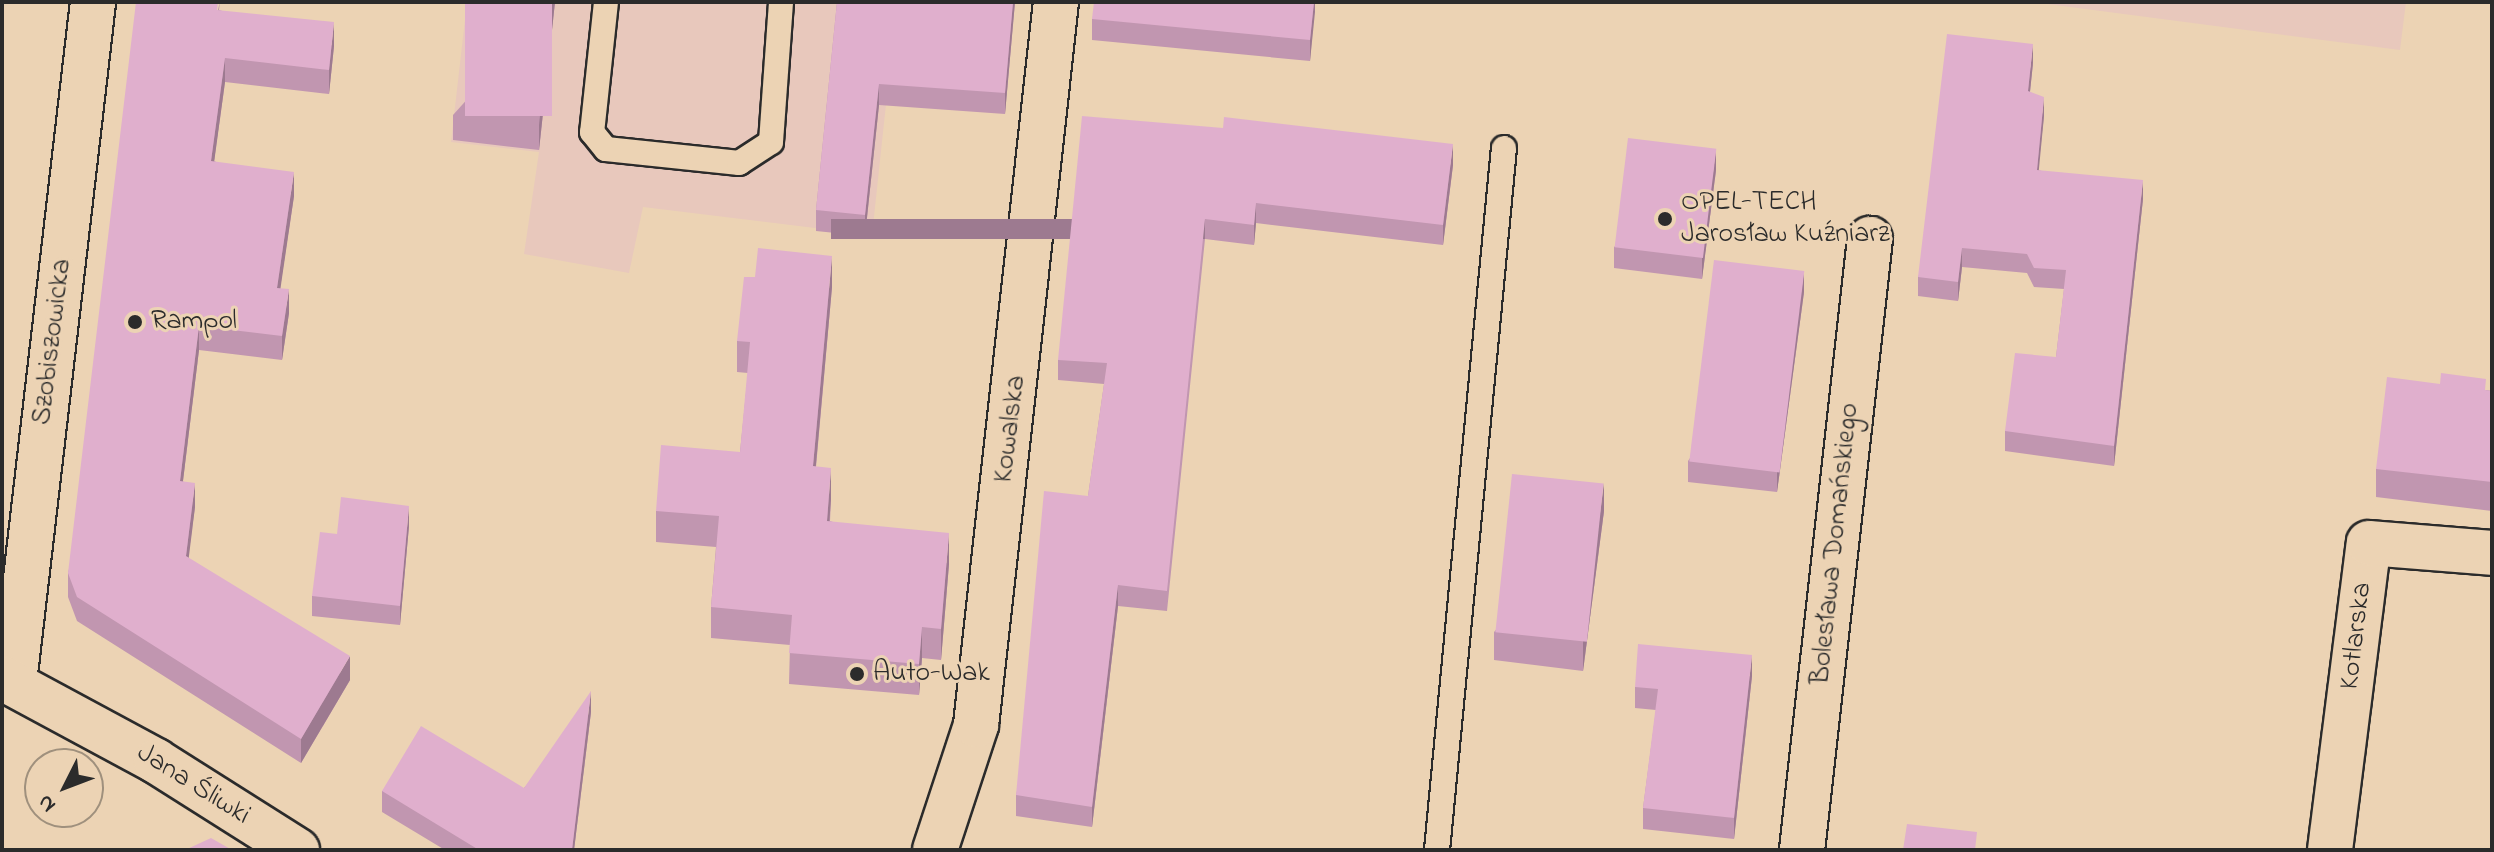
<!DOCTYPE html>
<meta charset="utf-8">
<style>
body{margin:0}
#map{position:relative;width:2494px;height:852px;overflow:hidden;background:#ecd3b4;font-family:"Indie Flower",sans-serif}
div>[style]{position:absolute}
.built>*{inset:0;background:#e8c8bc}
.roads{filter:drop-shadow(2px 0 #2b2b2b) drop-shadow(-2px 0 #2b2b2b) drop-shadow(0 2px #2b2b2b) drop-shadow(0 -2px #2b2b2b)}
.lane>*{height:24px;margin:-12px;padding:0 12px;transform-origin:12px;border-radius:12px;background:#ecd3b4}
.street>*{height:44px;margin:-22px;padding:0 22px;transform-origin:22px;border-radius:22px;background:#ecd3b4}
.secondary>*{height:44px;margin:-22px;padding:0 22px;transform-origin:22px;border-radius:22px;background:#ecd3b4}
.wall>*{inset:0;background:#c196b0}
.shaded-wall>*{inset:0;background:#9d7a90;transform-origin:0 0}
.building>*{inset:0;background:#e0afcd;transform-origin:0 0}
.dots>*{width:22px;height:22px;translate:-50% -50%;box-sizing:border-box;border:4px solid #ecd3b4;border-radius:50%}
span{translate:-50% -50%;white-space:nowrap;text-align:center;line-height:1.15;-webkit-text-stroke:6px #ecd3b4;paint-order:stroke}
.poi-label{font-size:28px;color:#2b2b2b}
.left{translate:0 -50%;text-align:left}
.street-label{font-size:28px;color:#2b2b2b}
.frame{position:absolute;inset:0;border:4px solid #2b2b2b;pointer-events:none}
.north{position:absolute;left:24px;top:748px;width:80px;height:80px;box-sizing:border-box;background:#ecd3b4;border:2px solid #9f907d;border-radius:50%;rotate:228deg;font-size:22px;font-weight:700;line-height:32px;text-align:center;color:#2b2b2b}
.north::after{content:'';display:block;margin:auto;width:28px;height:36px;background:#2b2b2b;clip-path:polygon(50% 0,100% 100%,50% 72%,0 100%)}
</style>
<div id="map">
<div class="built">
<i style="clip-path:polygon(467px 2px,897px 2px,872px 235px,643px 207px,629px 273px,524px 254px,539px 152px,451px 142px)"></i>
<i style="clip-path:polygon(2032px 2px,2406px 2px,2400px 50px)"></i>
</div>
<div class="roads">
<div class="lane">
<i style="left:606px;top:2px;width:131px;rotate:96.1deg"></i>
<i style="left:592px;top:132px;width:22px;rotate:51deg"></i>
<i style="left:606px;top:149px;width:134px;rotate:6deg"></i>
<i style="left:739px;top:163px;width:38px;rotate:-33deg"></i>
<i style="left:771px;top:142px;width:140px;rotate:-85.9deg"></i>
<i style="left:1437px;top:850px;width:705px;rotate:-84.55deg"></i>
</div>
<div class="street">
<i style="left:14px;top:682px;width:685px;rotate:-83.37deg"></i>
<i style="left:935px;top:850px;width:132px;rotate:-71.8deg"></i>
<i style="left:976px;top:725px;width:727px;rotate:-83.69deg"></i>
<i style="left:1802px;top:850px;width:615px;rotate:-83.65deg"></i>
<i style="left:2330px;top:850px;width:309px;rotate:-82.8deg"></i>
<i style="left:2369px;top:543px;width:123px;rotate:4.6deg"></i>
</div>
<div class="secondary">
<i style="left:2px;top:678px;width:175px;rotate:28.3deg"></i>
<i style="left:156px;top:761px;width:167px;rotate:32.3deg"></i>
</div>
</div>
<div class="wall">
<i style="clip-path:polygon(220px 2px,219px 10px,334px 46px,329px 94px,225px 82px,214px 161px,294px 196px,280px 288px,289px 313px,282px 360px,199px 350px,183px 481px,195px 507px,188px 558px,350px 680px,301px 763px,77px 621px,68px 597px,68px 573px)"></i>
<i style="clip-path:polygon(555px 2px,539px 150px,453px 140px,453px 115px)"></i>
<i style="clip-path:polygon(837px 2px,1015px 2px,1005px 114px,879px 105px,865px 236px,816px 231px,816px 210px)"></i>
<i style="clip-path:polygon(1315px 2px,1310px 61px,1092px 40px,1092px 19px)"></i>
<i style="clip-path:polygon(2033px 63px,2030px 92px,2044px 116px,2038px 170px,2143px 199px,2114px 466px,2005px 451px,2005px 431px,2056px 357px,2064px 289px,2034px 287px,2027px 273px,1962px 267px,1958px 301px,1918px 296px,1918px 277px)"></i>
<i style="clip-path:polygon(1223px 128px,1453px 165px,1443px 245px,1256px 223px,1254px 245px,1205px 239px,1167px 611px,1118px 606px,1092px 827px,1016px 816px,1016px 795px,1088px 496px,1104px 384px,1058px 380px,1058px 360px)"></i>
<i style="clip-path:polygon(1716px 170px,1702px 279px,1614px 268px,1614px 247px)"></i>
<i style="clip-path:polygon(832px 287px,816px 467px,831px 499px,830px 521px,949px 564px,941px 660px,922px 658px,919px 695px,789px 684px,790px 645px,711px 638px,711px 607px,716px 547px,656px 542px,656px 511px,740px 452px,748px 373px,737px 372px,737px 341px)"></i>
<i style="clip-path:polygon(1804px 292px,1777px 492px,1688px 482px,1688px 461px)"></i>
<i style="clip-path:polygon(2486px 390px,2492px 391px,2492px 511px,2376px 497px,2376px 469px)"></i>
<i style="clip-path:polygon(1604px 511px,1583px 671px,1494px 660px,1494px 632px)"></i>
<i style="clip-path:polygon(409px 526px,400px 625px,312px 616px,312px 596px)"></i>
<i style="clip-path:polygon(1752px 676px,1734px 839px,1643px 829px,1643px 808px,1656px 710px,1635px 708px,1635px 687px)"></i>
<i style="clip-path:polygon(591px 712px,574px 850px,445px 850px,382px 812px,382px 791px,524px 788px)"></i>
</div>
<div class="shaded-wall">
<i style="clip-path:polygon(552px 2px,555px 2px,539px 150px,539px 125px)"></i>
<i style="clip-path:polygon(1013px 2px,1015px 2px,1005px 114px,1005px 93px)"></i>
<i style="clip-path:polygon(1314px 2px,1315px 2px,1315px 12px,1310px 61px,1310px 40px)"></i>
<i style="clip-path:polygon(334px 22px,334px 46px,329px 94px,329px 70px)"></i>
<i style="clip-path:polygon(2033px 44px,2033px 63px,2028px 110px,2028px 91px)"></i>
<i style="clip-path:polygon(225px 58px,225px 82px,211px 185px,211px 161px)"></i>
<i style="clip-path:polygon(879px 84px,879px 105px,865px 236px,865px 215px)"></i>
<i style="clip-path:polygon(2044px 97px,2044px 116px,2037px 189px,2037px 170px)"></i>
<i style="clip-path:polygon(1453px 144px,1453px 165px,1443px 245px,1443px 225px)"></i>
<i style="clip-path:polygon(1716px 149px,1716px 170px,1702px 279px,1702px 258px)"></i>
<i style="clip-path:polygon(294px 172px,294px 196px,277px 312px,277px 288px)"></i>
<i style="clip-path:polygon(2143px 180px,2143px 199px,2114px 466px,2114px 446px)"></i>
<i style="clip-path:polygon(1256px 203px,1256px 223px,1254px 245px,1254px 225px)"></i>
<i style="left:1205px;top:219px;width:20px;height:374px;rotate:90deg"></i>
<i style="clip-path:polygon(1962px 248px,1962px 267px,1958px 301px,1958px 282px)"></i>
<i style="clip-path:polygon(832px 256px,832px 287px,813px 497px,813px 466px)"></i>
<i style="clip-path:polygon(1804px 271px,1804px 292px,1777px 492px,1777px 471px)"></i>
<i style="clip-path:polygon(289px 289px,289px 313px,282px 360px,282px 336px)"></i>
<i style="clip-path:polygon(199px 326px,199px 350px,180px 505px,180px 481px)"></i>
<i style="clip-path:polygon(831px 468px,831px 499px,827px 552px,827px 521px)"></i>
<i style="clip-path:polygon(195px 483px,195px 507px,186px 580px,186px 556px)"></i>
<i style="clip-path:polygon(1604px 483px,1604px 511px,1583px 671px,1583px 643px)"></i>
<i style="clip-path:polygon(409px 506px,409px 526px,400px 625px,400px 606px)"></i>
<i style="clip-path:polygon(949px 533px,949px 564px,941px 660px,941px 629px)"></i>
<i style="clip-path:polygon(1118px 585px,1118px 606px,1092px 827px,1092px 807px)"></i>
<i style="clip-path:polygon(922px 627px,922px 658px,919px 695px,919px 664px)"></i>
<i style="clip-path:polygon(1752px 655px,1752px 676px,1734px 839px,1734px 818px)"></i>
<i style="clip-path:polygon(350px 656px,350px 680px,301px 763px,301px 739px)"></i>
<i style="clip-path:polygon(591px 691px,591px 712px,574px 850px,572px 850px)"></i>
</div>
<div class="building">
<i style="clip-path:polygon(136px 2px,218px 2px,217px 10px,334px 22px,329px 70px,225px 58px,211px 161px,294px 172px,277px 288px,289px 289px,282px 336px,199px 326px,180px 481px,195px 483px,186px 556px,350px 656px,301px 739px,77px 597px,68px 573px)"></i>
<i style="left:465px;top:2px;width:87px;height:114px"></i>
<i style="clip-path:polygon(837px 2px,1013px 2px,1005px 93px,879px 84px,865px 215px,816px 210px)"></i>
<i style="clip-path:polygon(1094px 2px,1314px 2px,1310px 40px,1092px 19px)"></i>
<i style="clip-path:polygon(1947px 34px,2033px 44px,2028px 91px,2044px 97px,2037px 170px,2143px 180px,2114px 446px,2005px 431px,2015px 353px,2056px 357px,2066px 270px,2034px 268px,2027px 254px,1962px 248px,1958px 282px,1918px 277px)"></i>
<i style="clip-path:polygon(1082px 116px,1223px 128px,1224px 117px,1453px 144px,1443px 225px,1256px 203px,1254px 225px,1205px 219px,1167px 591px,1118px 585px,1092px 807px,1016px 795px,1044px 491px,1088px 496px,1107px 363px,1058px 360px)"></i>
<i style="left:1628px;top:138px;width:89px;height:110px;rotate:7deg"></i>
<i style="clip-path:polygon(758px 248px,832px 256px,813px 466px,831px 468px,827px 521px,949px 533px,941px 629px,922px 627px,919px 664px,789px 653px,792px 615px,711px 607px,719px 516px,656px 511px,661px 445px,740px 452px,750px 342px,737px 341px,744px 277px,755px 277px)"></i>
<i style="left:1714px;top:260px;width:91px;height:203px;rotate:7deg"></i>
<i style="clip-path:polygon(2441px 373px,2486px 379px,2485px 390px,2492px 391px,2492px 482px,2376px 469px,2387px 377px,2440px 384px)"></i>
<i style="left:1512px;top:474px;width:92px;height:159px;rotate:6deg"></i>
<i style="clip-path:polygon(341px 497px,409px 506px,400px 606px,312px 596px,320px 532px,337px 534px)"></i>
<i style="clip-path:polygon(1638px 644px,1752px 655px,1734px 818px,1643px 808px,1658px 689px,1635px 687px)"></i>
<i style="clip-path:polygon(591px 691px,572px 850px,479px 850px,382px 791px,421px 726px,524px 788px)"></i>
<i style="clip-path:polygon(1907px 824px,1977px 832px,1975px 850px,1903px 850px)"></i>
<i style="clip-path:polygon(211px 838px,232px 850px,185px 850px)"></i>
</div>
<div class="dots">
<i style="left:1665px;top:219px;background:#2b2b2b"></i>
<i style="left:135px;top:322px;background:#2b2b2b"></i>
<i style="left:857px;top:674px;background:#2b2b2b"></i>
</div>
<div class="poi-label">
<span class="left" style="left:1681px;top:219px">OPEL-TECH<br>Jarosław Kuźniarz</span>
<span class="left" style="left:151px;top:322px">Rampol</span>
<span class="left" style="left:873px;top:674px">Auto-Wak</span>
</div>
<div class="street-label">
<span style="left:53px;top:342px;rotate:-83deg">Szobiszowicka</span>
<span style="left:1011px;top:429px;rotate:-83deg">Kowalska</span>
<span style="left:1836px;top:544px;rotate:-84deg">Bolesława Domańskiego</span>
<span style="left:2357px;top:636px;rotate:-83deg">Kotlarska</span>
<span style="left:193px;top:785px;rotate:32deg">Jana Śliwki</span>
</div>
<div class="frame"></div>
<div class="north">N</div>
</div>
